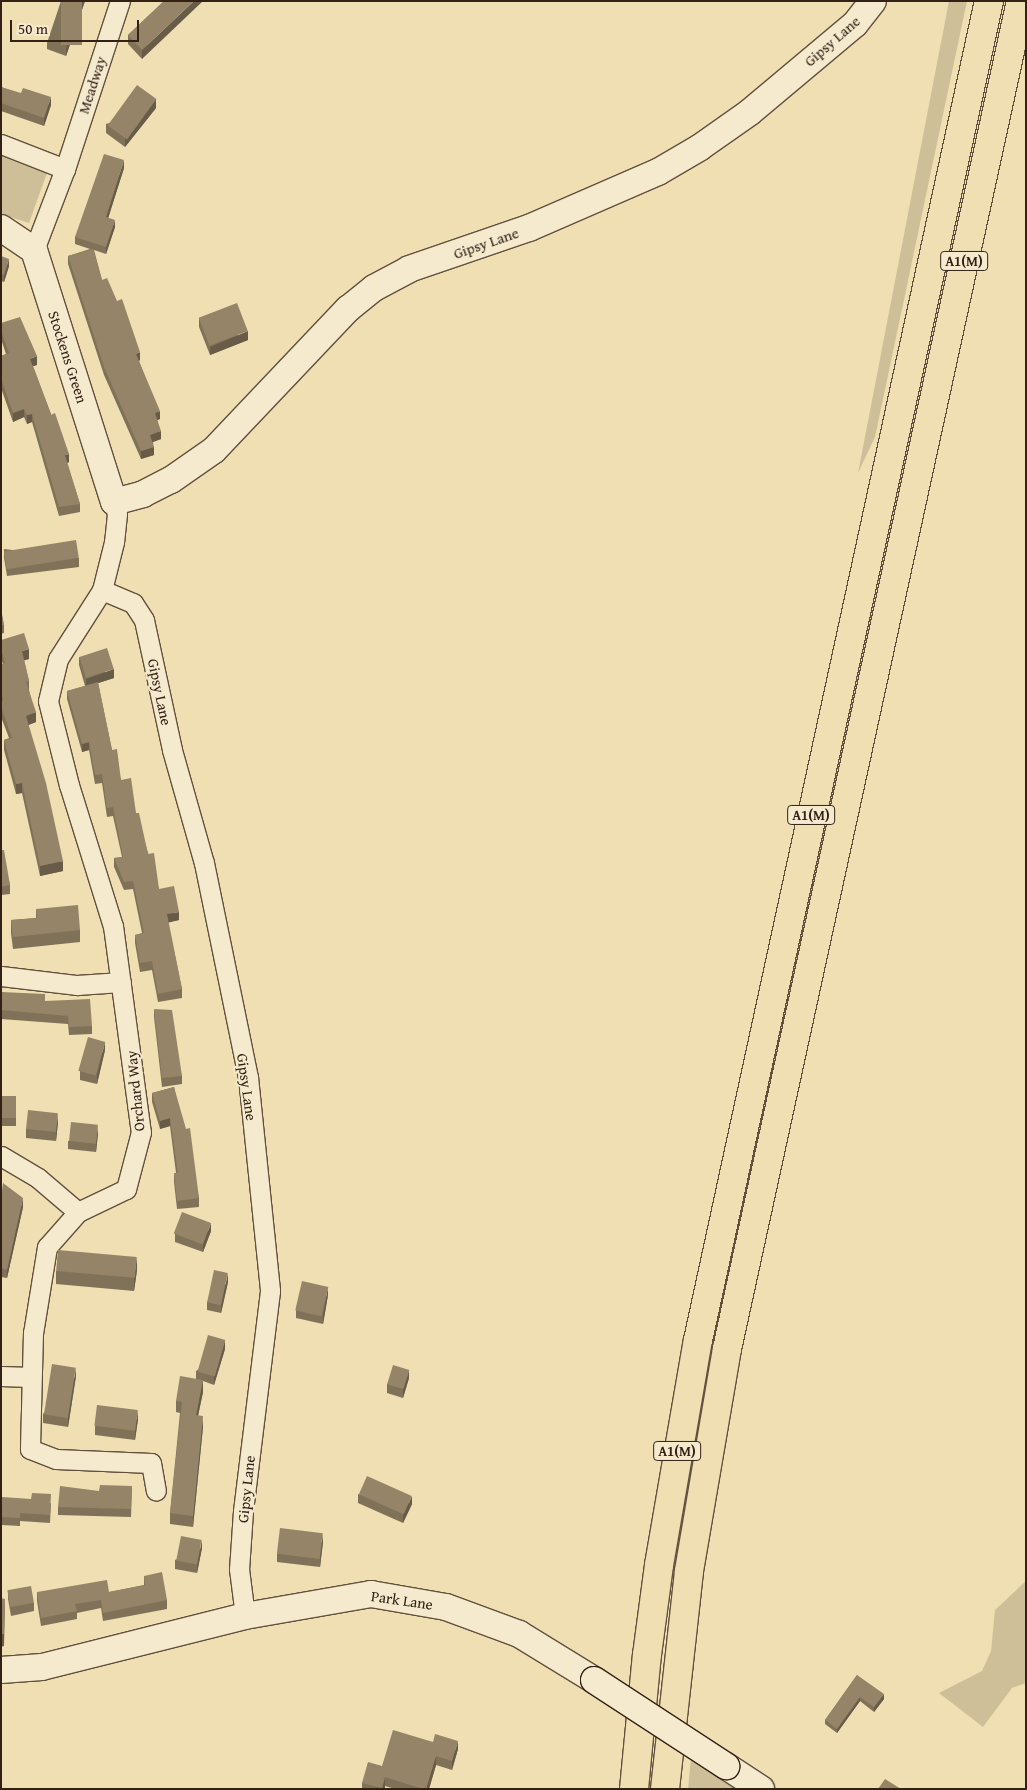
<!DOCTYPE html>
<style>
body{margin:0}
#map{position:relative;width:1027px;height:1790px;overflow:hidden;background:#efdfb3;font-family:"Gentium Book Plus",serif}
div>[style]{position:absolute}
.green>*{inset:0;background:#cfbf98}
.roads{filter:drop-shadow(1px 0 #62503d) drop-shadow(-1px 0 #62503d) drop-shadow(0 1px #62503d) drop-shadow(0 -1px #62503d)}
.street>*{height:19px;margin:-9.5px;padding:0 9.5px;transform-origin:9.5px;border-radius:9.5px;background:#f5eace}
.secondary>*{height:26px;margin:-13px;padding:0 13px;transform-origin:13px;border-radius:13px;background:#f5eace}
.highway>*{height:28px;margin:-14px;padding:0 14px;transform-origin:14px;border-radius:14px;background:#efdfb3}
.bridges{filter:drop-shadow(1px 0 #332116) drop-shadow(-1px 0 #332116) drop-shadow(0 1px #332116) drop-shadow(0 -1px #332116)}
.secondary-bridge>*{height:26px;margin:-13px;padding:0 13px;transform-origin:13px;border-radius:13px;background:#f5eace}
.wall>*{inset:0;background:#807259;transform-origin:0 0}
.shaded-wall>*{inset:0;background:#685c49}
.building>*{inset:0;background:#958468;transform-origin:0 0}
span{translate:-50% -50%;white-space:nowrap;text-align:center;line-height:1.15;-webkit-text-stroke:4px #f5eace;paint-order:stroke}
.shield-label span{padding:1px 4px;background:#f5eace;border:1px solid;border-radius:4px;-webkit-text-stroke-width:0}
.shield-label{font-size:14px;color:#332116;font-weight:700}
.street-label{font-size:15px;color:#332116}
.frame{position:absolute;inset:0;border:2px solid #332116;pointer-events:none}
.scale{position:absolute;left:10px;top:20px;width:129px;height:22px;box-sizing:border-box;border:2px solid #332116;border-top:0;padding-left:6px;font-size:15px;line-height:18px;white-space:nowrap;color:#332116;-webkit-text-stroke:4px #f5eace;paint-order:stroke}
</style>
<div id="map">
<div class="green">
<i style="clip-path:polygon(949px 1px,967px 1px,875px 437px,858px 473px)"></i>
<i style="clip-path:polygon(1px 154px,47px 173px,29px 223px,1px 214px)"></i>
<i style="clip-path:polygon(1026px 1581px,1026px 1683px,1012px 1688px,983px 1727px,939px 1693px,982px 1671px,991px 1651px,995px 1610px)"></i>
<i style="clip-path:polygon(691px 1758px,736px 1789px,688px 1789px)"></i>
</div>
<div class="roads">
<div class="street">
<i style="left:1px;top:144px;width:69px;rotate:21.3deg"></i>
<i style="left:34px;top:250px;width:87px;rotate:-69.1deg"></i>
<i style="left:65px;top:169px;width:177px;rotate:-71.9deg"></i>
<i style="left:114px;top:502px;width:12px;rotate:76deg"></i>
<i style="left:117px;top:514px;width:28px;rotate:96deg"></i>
<i style="left:114px;top:542px;width:49px;rotate:104deg"></i>
<i style="left:102px;top:590px;width:82px;rotate:122.5deg"></i>
<i style="left:58px;top:659px;width:43px;rotate:103.4deg"></i>
<i style="left:48px;top:701px;width:87px;rotate:76deg"></i>
<i style="left:69px;top:785px;width:148px;rotate:72.7deg"></i>
<i style="left:113px;top:926px;width:208px;rotate:82.3deg"></i>
<i style="left:141px;top:1132px;width:59px;rotate:104.7deg"></i>
<i style="left:126px;top:1189px;width:53px;rotate:154.4deg"></i>
<i style="left:78px;top:1212px;width:47px;rotate:131.5deg"></i>
<i style="left:47px;top:1247px;width:87px;rotate:99.2deg"></i>
<i style="left:33px;top:1333px;width:116px;rotate:91.5deg"></i>
<i style="left:30px;top:1449px;width:28px;rotate:21deg"></i>
<i style="left:56px;top:1459px;width:95px;rotate:2.4deg"></i>
<i style="left:151px;top:1463px;width:28px;rotate:80deg"></i>
<i style="left:102px;top:590px;width:34px;rotate:23deg"></i>
<i style="left:133px;top:603px;width:20px;rotate:57deg"></i>
<i style="left:144px;top:620px;width:133px;rotate:77.8deg"></i>
<i style="left:172px;top:750px;width:117px;rotate:74.2deg"></i>
<i style="left:204px;top:863px;width:218px;rotate:78.4deg"></i>
<i style="left:248px;top:1077px;width:215px;rotate:84.1deg"></i>
<i style="left:270px;top:1291px;width:222px;rotate:97deg"></i>
<i style="left:243px;top:1511px;width:58px;rotate:93.9deg"></i>
<i style="left:239px;top:1569px;width:47px;rotate:82.7deg"></i>
<i style="left:1px;top:976px;width:77px;rotate:6.8deg"></i>
<i style="left:77px;top:985px;width:44px;rotate:-3.9deg"></i>
<i style="left:1px;top:1156px;width:43px;rotate:30.7deg"></i>
<i style="left:38px;top:1178px;width:52px;rotate:40.4deg"></i>
<i style="left:1px;top:1376px;width:29px;rotate:2deg"></i>
</div>
<div class="secondary">
<i style="left:1px;top:228px;width:40px;rotate:34deg"></i>
<i style="left:34px;top:250px;width:264px;rotate:72.4deg"></i>
<i style="left:114px;top:502px;width:30px;rotate:-15deg"></i>
<i style="left:143px;top:494px;width:31px;rotate:-27deg"></i>
<i style="left:171px;top:480px;width:52px;rotate:-34.9deg"></i>
<i style="left:214px;top:450px;width:195px;rotate:-46.5deg"></i>
<i style="left:348px;top:309px;width:33px;rotate:-39deg"></i>
<i style="left:374px;top:288px;width:40px;rotate:-28deg"></i>
<i style="left:409px;top:269px;width:127px;rotate:-18.9deg"></i>
<i style="left:529px;top:228px;width:141px;rotate:-23.5deg"></i>
<i style="left:658px;top:172px;width:48px;rotate:-30.3deg"></i>
<i style="left:699px;top:148px;width:62px;rotate:-35.2deg"></i>
<i style="left:750px;top:112px;width:137px;rotate:-40deg"></i>
<i style="left:855px;top:24px;width:29px;rotate:-52deg"></i>
<i style="left:1px;top:1670px;width:41px;rotate:-4.2deg"></i>
<i style="left:42px;top:1667px;width:209px;rotate:-14.1deg"></i>
<i style="left:245px;top:1616px;width:128px;rotate:-9.9deg"></i>
<i style="left:371px;top:1594px;width:76px;rotate:9.8deg"></i>
<i style="left:446px;top:1607px;width:78px;rotate:20.3deg"></i>
<i style="left:519px;top:1634px;width:88px;rotate:31.5deg"></i>
<i style="left:726px;top:1766px;width:42px;rotate:33.3deg"></i>
</div>
<div class="highway">
<i style="left:634px;top:1789px;width:135px;rotate:-84.5deg"></i>
<i style="left:647px;top:1655px;width:91px;rotate:-82.4deg"></i>
<i style="left:659px;top:1565px;width:228px;rotate:-80.2deg"></i>
<i style="left:698px;top:1340px;width:1370px;rotate:-77.74deg"></i>
<i style="left:665px;top:1789px;width:219px;rotate:-83.7deg"></i>
<i style="left:689px;top:1571px;width:225px;rotate:-80.3deg"></i>
<i style="left:727px;top:1349px;width:1380px;rotate:-77.7deg"></i>
</div>
</div>
<div class="bridges">
<div class="secondary-bridge">
<i style="left:594px;top:1680px;width:158px;rotate:33.1deg"></i>
</div>
</div>
<div class="wall">
<i style="clip-path:polygon(61px 1px,85px 1px,66px 56px,47px 49px,47px 43px)"></i>
<i style="clip-path:polygon(164px 1px,142px 59px,128px 44px,128px 35px)"></i>
<i style="clip-path:polygon(1px 87px,51px 105px,44px 126px,1px 111px)"></i>
<i style="clip-path:polygon(156px 108px,125px 147px,106px 133px,106px 124px)"></i>
<i style="clip-path:polygon(124px 168px,108px 218px,115px 227px,106px 254px,94px 250px,102px 280px,140px 360px,139px 361px,160px 419px,157px 420px,161px 439px,153px 442px,154px 455px,141px 459px,104px 375px,68px 264px,68px 256px,90px 249px,75px 244px,75px 237px)"></i>
<i style="clip-path:polygon(1px 256px,9px 266px,4px 282px,1px 281px)"></i>
<i style="clip-path:polygon(199px 318px,248px 340px,210px 355px,199px 327px)"></i>
<i style="clip-path:polygon(1px 323px,37px 365px,33px 366px,69px 462px,67px 463px,80px 504px,80px 512px,59px 516px,32px 422px,27px 424px,24px 417px,13px 422px,1px 388px,1px 356px,6px 354px,1px 339px)"></i>
<i style="clip-path:polygon(4px 549px,79px 558px,79px 567px,7px 576px,4px 558px)"></i>
<i style="clip-path:polygon(1px 610px,4px 625px,4px 633px,1px 634px)"></i>
<i style="clip-path:polygon(1px 640px,29px 659px,24px 660px,29px 681px,29px 690px,36px 722px,28px 725px,63px 871px,40px 876px,22px 793px,16px 794px,4px 750px,4px 740px,9px 738px,1px 717px,1px 664px,3px 664px,1px 659px)"></i>
<i style="clip-path:polygon(79px 657px,114px 678px,98px 683px,112px 750px,121px 780px,136px 813px,159px 889px,179px 920px,168px 922px,182px 989px,182px 998px,158px 1002px,152px 970px,140px 972px,135px 943px,135px 935px,142px 933px,133px 889px,124px 890px,114px 867px,114px 858px,122px 857px,113px 816px,107px 817px,102px 783px,95px 784px,89px 750px,82px 752px,67px 699px,67px 691px,85px 686px,79px 665px)"></i>
<i style="clip-path:polygon(1px 850px,10px 885px,10px 894px,1px 895px)"></i>
<i style="clip-path:polygon(36px 909px,80px 930px,80px 942px,13px 949px,11px 933px,11px 920px,36px 918px)"></i>
<i style="clip-path:polygon(1px 992px,45px 1001px,92px 1026px,92px 1034px,69px 1035px,68px 1024px,1px 1019px)"></i>
<i style="clip-path:polygon(154px 1009px,182px 1076px,182px 1084px,162px 1087px,154px 1017px)"></i>
<i style="clip-path:polygon(105px 1050px,97px 1084px,80px 1080px,80px 1071px)"></i>
<i style="clip-path:polygon(174px 1087px,199px 1198px,199px 1207px,177px 1209px,174px 1182px,174px 1173px,176px 1173px,170px 1126px,160px 1129px,152px 1102px,152px 1093px)"></i>
<i style="left:1px;top:1096px;width:15px;height:30px"></i>
<i style="clip-path:polygon(58px 1122px,56px 1141px,26px 1138px,26px 1129px)"></i>
<i style="clip-path:polygon(98px 1133px,96px 1152px,68px 1149px,68px 1141px)"></i>
<i style="clip-path:polygon(1px 1197px,23px 1207px,7px 1278px,1px 1277px)"></i>
<i style="clip-path:polygon(211px 1231px,203px 1252px,175px 1242px,175px 1234px)"></i>
<i style="clip-path:polygon(137px 1270px,134px 1291px,56px 1284px,56px 1271px)"></i>
<i style="clip-path:polygon(228px 1282px,221px 1313px,207px 1310px,207px 1302px)"></i>
<i style="clip-path:polygon(328px 1295px,323px 1324px,296px 1318px,296px 1310px)"></i>
<i style="clip-path:polygon(225px 1349px,214px 1385px,203px 1381px,203px 1392px,198px 1415px,203px 1427px,193px 1527px,170px 1524px,170px 1513px,180px 1413px,176px 1412px,176px 1401px,196px 1379px,196px 1371px)"></i>
<i style="clip-path:polygon(76px 1376px,68px 1427px,43px 1423px,43px 1414px)"></i>
<i style="clip-path:polygon(409px 1378px,403px 1398px,387px 1393px,387px 1384px)"></i>
<i style="clip-path:polygon(138px 1419px,135px 1440px,95px 1435px,95px 1426px)"></i>
<i style="clip-path:polygon(132px 1486px,131px 1517px,58px 1515px,58px 1507px,99px 1491px)"></i>
<i style="clip-path:polygon(358px 1494px,412px 1504px,403px 1523px,358px 1503px)"></i>
<i style="clip-path:polygon(51px 1503px,50px 1523px,20px 1521px,20px 1526px,2px 1525px,2px 1517px)"></i>
<i style="clip-path:polygon(323px 1542px,320px 1567px,277px 1562px,277px 1554px)"></i>
<i style="clip-path:polygon(202px 1548px,197px 1573px,175px 1569px,175px 1560px)"></i>
<i style="clip-path:polygon(144px 1576px,167px 1600px,167px 1609px,103px 1621px,101px 1608px,77px 1613px,77px 1619px,41px 1626px,37px 1601px,37px 1592px,109px 1592px,144px 1585px)"></i>
<i style="clip-path:polygon(8px 1591px,34px 1603px,34px 1611px,11px 1616px,8px 1599px)"></i>
<i style="clip-path:polygon(857px 1675px,884px 1699px,874px 1712px,860px 1701px,837px 1733px,825px 1724px,825px 1720px)"></i>
<i style="clip-path:polygon(458px 1749px,452px 1770px,436px 1765px,429px 1789px,395px 1789px,385px 1786px,385px 1789px,362px 1789px,362px 1783px,382px 1766px)"></i>
</div>
<div class="shaded-wall">
<i style="clip-path:polygon(82px 1px,85px 1px,66px 56px,66px 49px)"></i>
<i style="clip-path:polygon(194px 1px,203px 1px,142px 59px,142px 50px)"></i>
<i style="clip-path:polygon(51px 97px,51px 105px,44px 126px,44px 118px)"></i>
<i style="clip-path:polygon(156px 99px,156px 108px,125px 147px,125px 139px)"></i>
<i style="clip-path:polygon(124px 160px,124px 168px,106px 225px,106px 217px)"></i>
<i style="clip-path:polygon(115px 220px,115px 227px,106px 254px,106px 247px)"></i>
<i style="clip-path:polygon(9px 259px,9px 266px,4px 282px,4px 275px)"></i>
<i style="clip-path:polygon(248px 331px,248px 340px,210px 355px,210px 347px)"></i>
<i style="clip-path:polygon(140px 352px,140px 360px,136px 362px,136px 354px)"></i>
<i style="clip-path:polygon(37px 356px,37px 365px,30px 367px,30px 359px)"></i>
<i style="clip-path:polygon(24px 409px,24px 417px,13px 422px,13px 413px)"></i>
<i style="clip-path:polygon(160px 411px,160px 419px,155px 421px,155px 413px)"></i>
<i style="clip-path:polygon(32px 414px,32px 422px,27px 424px,27px 415px)"></i>
<i style="clip-path:polygon(161px 431px,161px 439px,150px 443px,150px 435px)"></i>
<i style="clip-path:polygon(154px 447px,154px 455px,141px 459px,141px 451px)"></i>
<i style="clip-path:polygon(69px 454px,69px 462px,65px 464px,65px 455px)"></i>
<i style="clip-path:polygon(29px 649px,29px 659px,22px 661px,22px 651px)"></i>
<i style="clip-path:polygon(114px 669px,114px 678px,86px 687px,86px 679px)"></i>
<i style="clip-path:polygon(36px 712px,36px 722px,26px 726px,26px 716px)"></i>
<i style="clip-path:polygon(89px 742px,89px 750px,82px 752px,82px 744px)"></i>
<i style="clip-path:polygon(22px 783px,22px 793px,16px 794px,16px 784px)"></i>
<i style="clip-path:polygon(63px 861px,63px 871px,40px 876px,40px 866px)"></i>
<i style="clip-path:polygon(179px 912px,179px 920px,167px 923px,167px 914px)"></i>
<i style="clip-path:polygon(105px 1042px,105px 1050px,97px 1084px,97px 1075px)"></i>
<i style="clip-path:polygon(58px 1113px,58px 1122px,56px 1141px,56px 1132px)"></i>
<i style="clip-path:polygon(170px 1118px,170px 1126px,160px 1129px,160px 1121px)"></i>
<i style="clip-path:polygon(98px 1125px,98px 1133px,96px 1152px,96px 1144px)"></i>
<i style="clip-path:polygon(23px 1198px,23px 1207px,7px 1278px,7px 1270px)"></i>
<i style="clip-path:polygon(211px 1223px,211px 1231px,203px 1252px,203px 1244px)"></i>
<i style="clip-path:polygon(137px 1257px,137px 1270px,134px 1291px,134px 1278px)"></i>
<i style="clip-path:polygon(228px 1273px,228px 1282px,221px 1313px,221px 1305px)"></i>
<i style="clip-path:polygon(328px 1287px,328px 1295px,323px 1324px,323px 1315px)"></i>
<i style="clip-path:polygon(225px 1340px,225px 1349px,214px 1385px,214px 1376px)"></i>
<i style="clip-path:polygon(76px 1368px,76px 1376px,68px 1427px,68px 1418px)"></i>
<i style="clip-path:polygon(409px 1370px,409px 1378px,403px 1398px,403px 1389px)"></i>
<i style="clip-path:polygon(203px 1380px,203px 1392px,196px 1426px,196px 1415px)"></i>
<i style="clip-path:polygon(138px 1410px,138px 1419px,135px 1440px,135px 1431px)"></i>
<i style="clip-path:polygon(203px 1416px,203px 1427px,193px 1527px,193px 1516px)"></i>
<i style="clip-path:polygon(412px 1496px,412px 1504px,403px 1523px,403px 1515px)"></i>
<i style="clip-path:polygon(323px 1533px,323px 1542px,320px 1567px,320px 1559px)"></i>
<i style="clip-path:polygon(202px 1540px,202px 1548px,197px 1573px,197px 1565px)"></i>
<i style="clip-path:polygon(5px 1599px,4px 1646px,1px 1647px,1px 1634px)"></i>
<i style="clip-path:polygon(884px 1694px,884px 1699px,874px 1712px,874px 1707px)"></i>
<i style="clip-path:polygon(860px 1697px,860px 1701px,837px 1733px,837px 1729px)"></i>
<i style="clip-path:polygon(458px 1741px,458px 1749px,452px 1770px,452px 1761px)"></i>
<i style="clip-path:polygon(436px 1756px,436px 1765px,429px 1789px,426px 1789px)"></i>
<i style="clip-path:polygon(385px 1777px,385px 1789px,382px 1789px)"></i>
</div>
<div class="building">
<i style="left:61px;top:1px;width:21px;height:44px"></i>
<i style="clip-path:polygon(164px 1px,194px 1px,142px 50px,128px 35px)"></i>
<i style="left:137px;top:85px;width:24px;height:50px;rotate:36deg"></i>
<i style="clip-path:polygon(1px 87px,21px 93px,23px 88px,51px 97px,44px 118px,1px 103px)"></i>
<i style="clip-path:polygon(104px 154px,124px 160px,106px 217px,115px 220px,106px 247px,75px 237px)"></i>
<i style="clip-path:polygon(93px 249px,102px 280px,107px 278px,117px 301px,122px 299px,140px 352px,136px 354px,160px 411px,155px 413px,161px 431px,150px 435px,154px 447px,141px 451px,104px 367px,68px 256px)"></i>
<i style="clip-path:polygon(1px 256px,9px 259px,4px 275px,1px 274px)"></i>
<i style="left:237px;top:303px;width:30px;height:41px;rotate:69deg"></i>
<i style="clip-path:polygon(20px 317px,37px 356px,30px 359px,51px 415px,55px 413px,69px 454px,65px 455px,80px 504px,59px 507px,32px 414px,27px 415px,24px 409px,13px 413px,1px 379px,1px 356px,9px 353px,1px 331px,1px 323px)"></i>
<i style="left:76px;top:540px;width:18px;height:73px;rotate:81deg"></i>
<i style="clip-path:polygon(1px 610px,4px 625px,1px 625px)"></i>
<i style="clip-path:polygon(24px 633px,29px 649px,22px 651px,29px 681px,26px 682px,36px 712px,26px 716px,46px 783px,63px 861px,40px 866px,22px 783px,16px 784px,4px 740px,12px 738px,1px 707px,1px 701px,3px 700px,1px 692px,1px 664px,5px 663px,1px 649px,1px 640px)"></i>
<i style="left:107px;top:648px;width:22px;height:29px;rotate:72deg"></i>
<i style="clip-path:polygon(98px 682px,112px 750px,117px 749px,121px 780px,131px 778px,136px 813px,139px 813px,148px 854px,154px 853px,159px 889px,174px 886px,179px 912px,167px 914px,182px 989px,158px 994px,152px 961px,140px 963px,135px 935px,144px 933px,133px 881px,124px 882px,114px 858px,123px 857px,113px 807px,107px 808px,102px 774px,95px 775px,89px 742px,82px 744px,67px 691px)"></i>
<i style="clip-path:polygon(1px 850px,4px 850px,10px 885px,1px 887px)"></i>
<i style="clip-path:polygon(78px 905px,80px 930px,13px 937px,11px 920px,37px 918px,36px 909px)"></i>
<i style="clip-path:polygon(1px 992px,45px 994px,45px 1001px,90px 999px,92px 1026px,69px 1027px,68px 1016px,1px 1010px)"></i>
<i style="clip-path:polygon(154px 1009px,172px 1010px,182px 1076px,162px 1078px)"></i>
<i style="left:88px;top:1037px;width:18px;height:35px;rotate:16deg"></i>
<i style="clip-path:polygon(174px 1087px,186px 1129px,190px 1128px,199px 1198px,177px 1201px,174px 1173px,178px 1173px,170px 1118px,160px 1121px,152px 1093px)"></i>
<i style="left:1px;top:1096px;width:15px;height:22px"></i>
<i style="left:28px;top:1110px;width:30px;height:19px;rotate:6deg"></i>
<i style="left:71px;top:1122px;width:27px;height:19px;rotate:6deg"></i>
<i style="clip-path:polygon(3px 1183px,23px 1198px,7px 1270px,1px 1268px,1px 1197px)"></i>
<i style="left:182px;top:1212px;width:31px;height:23px;rotate:21deg"></i>
<i style="left:58px;top:1250px;width:79px;height:21px;rotate:5deg"></i>
<i style="left:214px;top:1270px;width:14px;height:33px;rotate:12deg"></i>
<i style="left:302px;top:1281px;width:27px;height:30px;rotate:13deg"></i>
<i style="left:208px;top:1335px;width:18px;height:38px;rotate:16deg"></i>
<i style="left:52px;top:1364px;width:24px;height:51px;rotate:9deg"></i>
<i style="left:393px;top:1365px;width:17px;height:20px;rotate:17deg"></i>
<i style="clip-path:polygon(180px 1376px,203px 1380px,196px 1415px,203px 1416px,193px 1516px,170px 1513px,182px 1402px,176px 1401px)"></i>
<i style="left:97px;top:1405px;width:41px;height:21px;rotate:7deg"></i>
<i style="left:367px;top:1476px;width:49px;height:20px;rotate:24deg"></i>
<i style="clip-path:polygon(100px 1485px,132px 1486px,131px 1509px,58px 1507px,60px 1486px,99px 1491px)"></i>
<i style="clip-path:polygon(32px 1493px,51px 1494px,50px 1515px,20px 1513px,20px 1518px,2px 1517px,2px 1497px,31px 1499px)"></i>
<i style="left:280px;top:1528px;width:43px;height:26px;rotate:7deg"></i>
<i style="left:181px;top:1536px;width:21px;height:25px;rotate:11deg"></i>
<i style="clip-path:polygon(162px 1572px,167px 1600px,103px 1613px,101px 1600px,75px 1604px,77px 1611px,41px 1618px,37px 1592px,107px 1580px,109px 1592px,145px 1585px,144px 1576px)"></i>
<i style="left:31px;top:1586px;width:17px;height:24px;rotate:80deg"></i>
<i style="clip-path:polygon(1px 1598px,5px 1599px,4px 1634px,1px 1634px)"></i>
<i style="clip-path:polygon(857px 1675px,884px 1694px,874px 1707px,860px 1697px,837px 1729px,825px 1720px)"></i>
<i style="clip-path:polygon(393px 1730px,433px 1742px,435px 1734px,458px 1741px,452px 1761px,436px 1756px,426px 1789px,423px 1789px,385px 1777px,382px 1788px,362px 1783px,368px 1762px,382px 1766px)"></i>
<i style="clip-path:polygon(885px 1779px,901px 1789px,878px 1789px)"></i>
</div>
<div class="shield-label">
<span style="left:964px;top:261px">A1(M)</span>
<span style="left:811px;top:815px">A1(M)</span>
<span style="left:677px;top:1451px">A1(M)</span>
</div>
<div class="street-label">
<span style="left:832px;top:41px;rotate:-41deg">Gipsy Lane</span>
<span style="left:92px;top:85px;rotate:-72deg">Meadway</span>
<span style="left:486px;top:243px;rotate:-19deg">Gipsy Lane</span>
<span style="left:68px;top:357px;rotate:72deg">Stockens Green</span>
<span style="left:160px;top:692px;rotate:78deg">Gipsy Lane</span>
<span style="left:247px;top:1087px;rotate:82deg">Gipsy Lane</span>
<span style="left:135px;top:1091px;rotate:-96deg">Orchard Way</span>
<span style="left:246px;top:1489px;rotate:-84deg">Gipsy Lane</span>
<span style="left:402px;top:1600px;rotate:8deg">Park Lane</span>
</div>
<div class="frame"></div>
<div class="scale">50 m</div>
</div>
